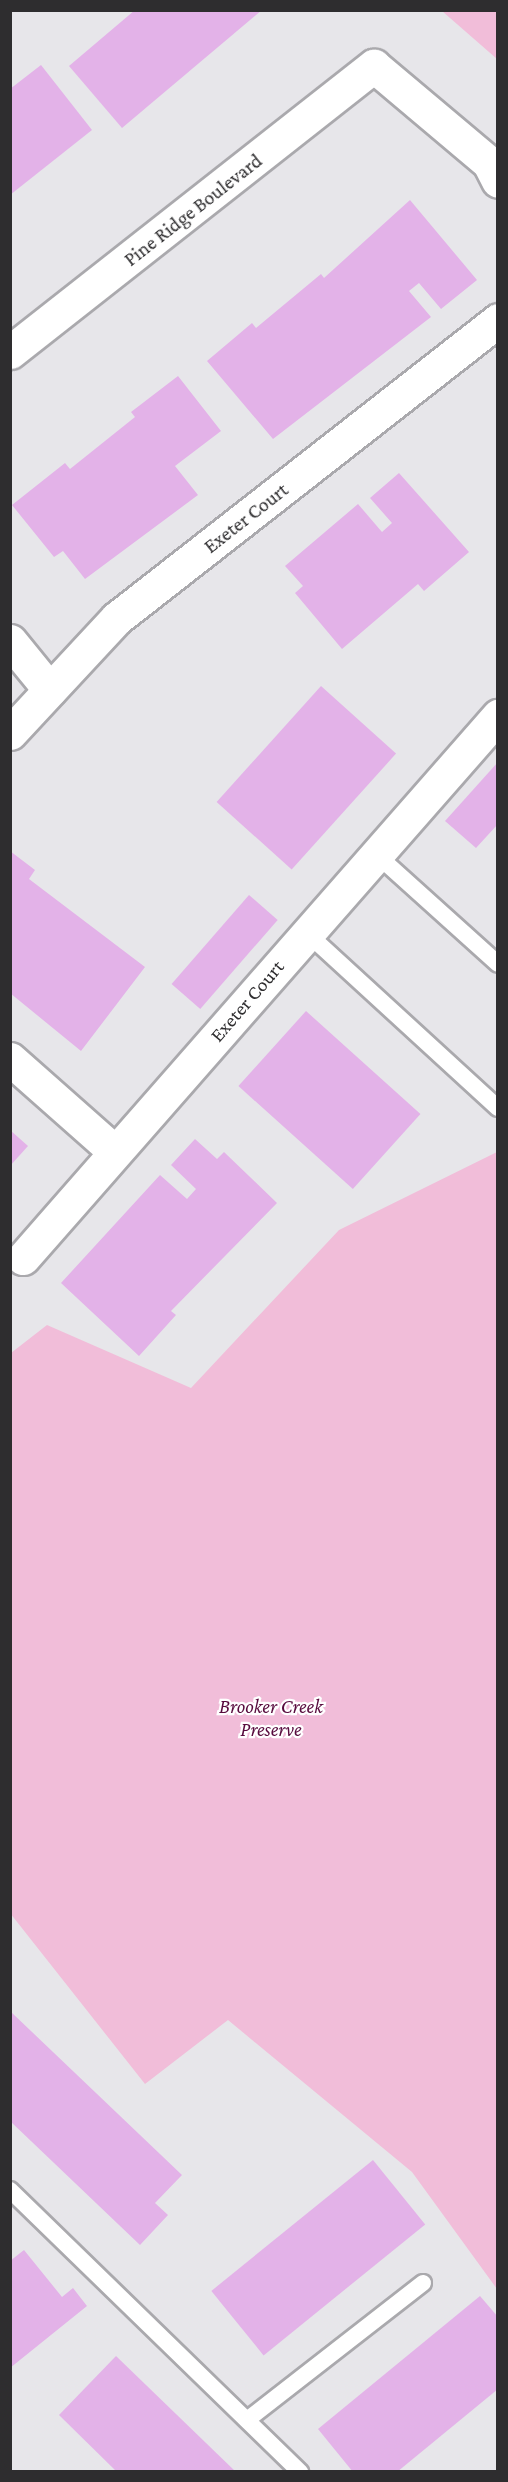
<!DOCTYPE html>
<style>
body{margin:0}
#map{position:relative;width:508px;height:2482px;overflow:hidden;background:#e7e6ea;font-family:"Crimson Pro",serif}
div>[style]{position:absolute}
.green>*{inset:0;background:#f1bdd9}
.building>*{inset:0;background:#e3b2e8;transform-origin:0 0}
.roads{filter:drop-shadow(2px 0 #aaa9ad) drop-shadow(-2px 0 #aaa9ad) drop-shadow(0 2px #aaa9ad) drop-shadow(0 -2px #aaa9ad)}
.lane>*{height:16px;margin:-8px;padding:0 8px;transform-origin:8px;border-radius:8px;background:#fff}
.street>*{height:33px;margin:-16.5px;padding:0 16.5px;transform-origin:16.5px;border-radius:16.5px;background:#fff}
.secondary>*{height:33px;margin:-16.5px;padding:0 16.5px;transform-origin:16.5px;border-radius:16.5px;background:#fff}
span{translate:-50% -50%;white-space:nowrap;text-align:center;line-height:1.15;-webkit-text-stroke:4.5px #fff;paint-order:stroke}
.street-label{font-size:20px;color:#2e2d2f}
.park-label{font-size:20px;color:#580b3e;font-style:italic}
.frame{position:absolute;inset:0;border:12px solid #2e2d2f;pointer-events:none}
</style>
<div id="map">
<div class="green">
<i style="clip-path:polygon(442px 11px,497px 11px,497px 59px)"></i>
<i style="clip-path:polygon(497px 1152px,497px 2289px,412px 2172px,228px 2020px,145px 2084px,10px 1913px,11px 1353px,47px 1325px,191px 1388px,339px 1230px)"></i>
</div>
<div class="building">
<i style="clip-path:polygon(135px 10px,262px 10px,122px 128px,69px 66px)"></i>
<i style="clip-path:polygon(41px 65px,92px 130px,10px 195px,10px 89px)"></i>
<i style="clip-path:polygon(410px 200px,477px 280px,441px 309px,419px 283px,409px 291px,431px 317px,273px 439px,207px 361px,252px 323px,256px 328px,321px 274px,324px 278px)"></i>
<i style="clip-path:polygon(178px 376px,221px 431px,175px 466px,198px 495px,85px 579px,63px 551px,54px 557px,12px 505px,65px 463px,70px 469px,135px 417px,131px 412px)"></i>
<i style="clip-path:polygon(399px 473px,469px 552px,424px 591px,418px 584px,342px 649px,295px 593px,303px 586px,285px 566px,358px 504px,382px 532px,392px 523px,370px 498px)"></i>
<i style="left:321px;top:686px;width:101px;height:156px;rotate:42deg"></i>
<i style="clip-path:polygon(498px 762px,498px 824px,476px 848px,445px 821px)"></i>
<i style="clip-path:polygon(10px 851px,35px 870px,29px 879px,145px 967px,81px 1051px,10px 993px)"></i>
<i style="left:249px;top:895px;width:38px;height:118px;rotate:41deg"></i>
<i style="left:306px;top:1011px;width:154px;height:101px;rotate:42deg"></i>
<i style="clip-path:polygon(10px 1130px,28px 1146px,10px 1166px)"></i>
<i style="clip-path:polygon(195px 1139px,217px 1159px,224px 1152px,277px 1203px,171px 1311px,176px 1315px,139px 1356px,61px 1283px,160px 1175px,187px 1199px,196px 1189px,171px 1165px)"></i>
<i style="clip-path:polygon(10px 2011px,182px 2175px,155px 2203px,168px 2215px,140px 2245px,10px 2121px)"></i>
<i style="left:373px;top:2160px;width:83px;height:208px;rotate:51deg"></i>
<i style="clip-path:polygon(24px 2250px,62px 2297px,73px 2288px,87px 2306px,10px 2368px,10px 2261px)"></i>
<i style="clip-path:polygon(480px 2296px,498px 2317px,498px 2389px,397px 2472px,353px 2472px,318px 2429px)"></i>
<i style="clip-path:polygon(116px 2356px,236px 2472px,117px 2472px,59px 2415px)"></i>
</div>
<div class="roads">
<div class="lane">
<i style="left:376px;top:854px;width:164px;rotate:42deg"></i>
<i style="left:307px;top:933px;width:259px;rotate:42.5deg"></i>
<i style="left:10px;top:2190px;width:405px;rotate:44.2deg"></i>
<i style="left:247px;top:2420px;width:223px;rotate:-37.9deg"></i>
</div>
<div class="street">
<i style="left:374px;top:66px;width:150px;rotate:40.1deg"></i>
<i style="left:489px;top:163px;width:20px;rotate:63deg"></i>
<i style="left:10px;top:641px;width:63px;rotate:50.8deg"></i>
<i style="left:10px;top:733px;width:157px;rotate:-47.1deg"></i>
<i style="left:117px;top:618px;width:484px;rotate:-38deg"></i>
<i style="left:10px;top:1059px;width:140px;rotate:41.5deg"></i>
<i style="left:23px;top:1258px;width:721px;rotate:-48.77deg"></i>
</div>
<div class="secondary">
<i style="left:10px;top:352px;width:463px;rotate:-38.2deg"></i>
</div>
</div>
<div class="street-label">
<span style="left:193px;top:210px;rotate:-38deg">Pine Ridge Boulevard</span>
<span style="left:246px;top:518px;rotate:-38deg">Exeter Court</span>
<span style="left:247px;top:1001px;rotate:-49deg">Exeter Court</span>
</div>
<div class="park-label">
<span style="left:271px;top:1718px">Brooker Creek<br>Preserve</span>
</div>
<div class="frame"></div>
</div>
